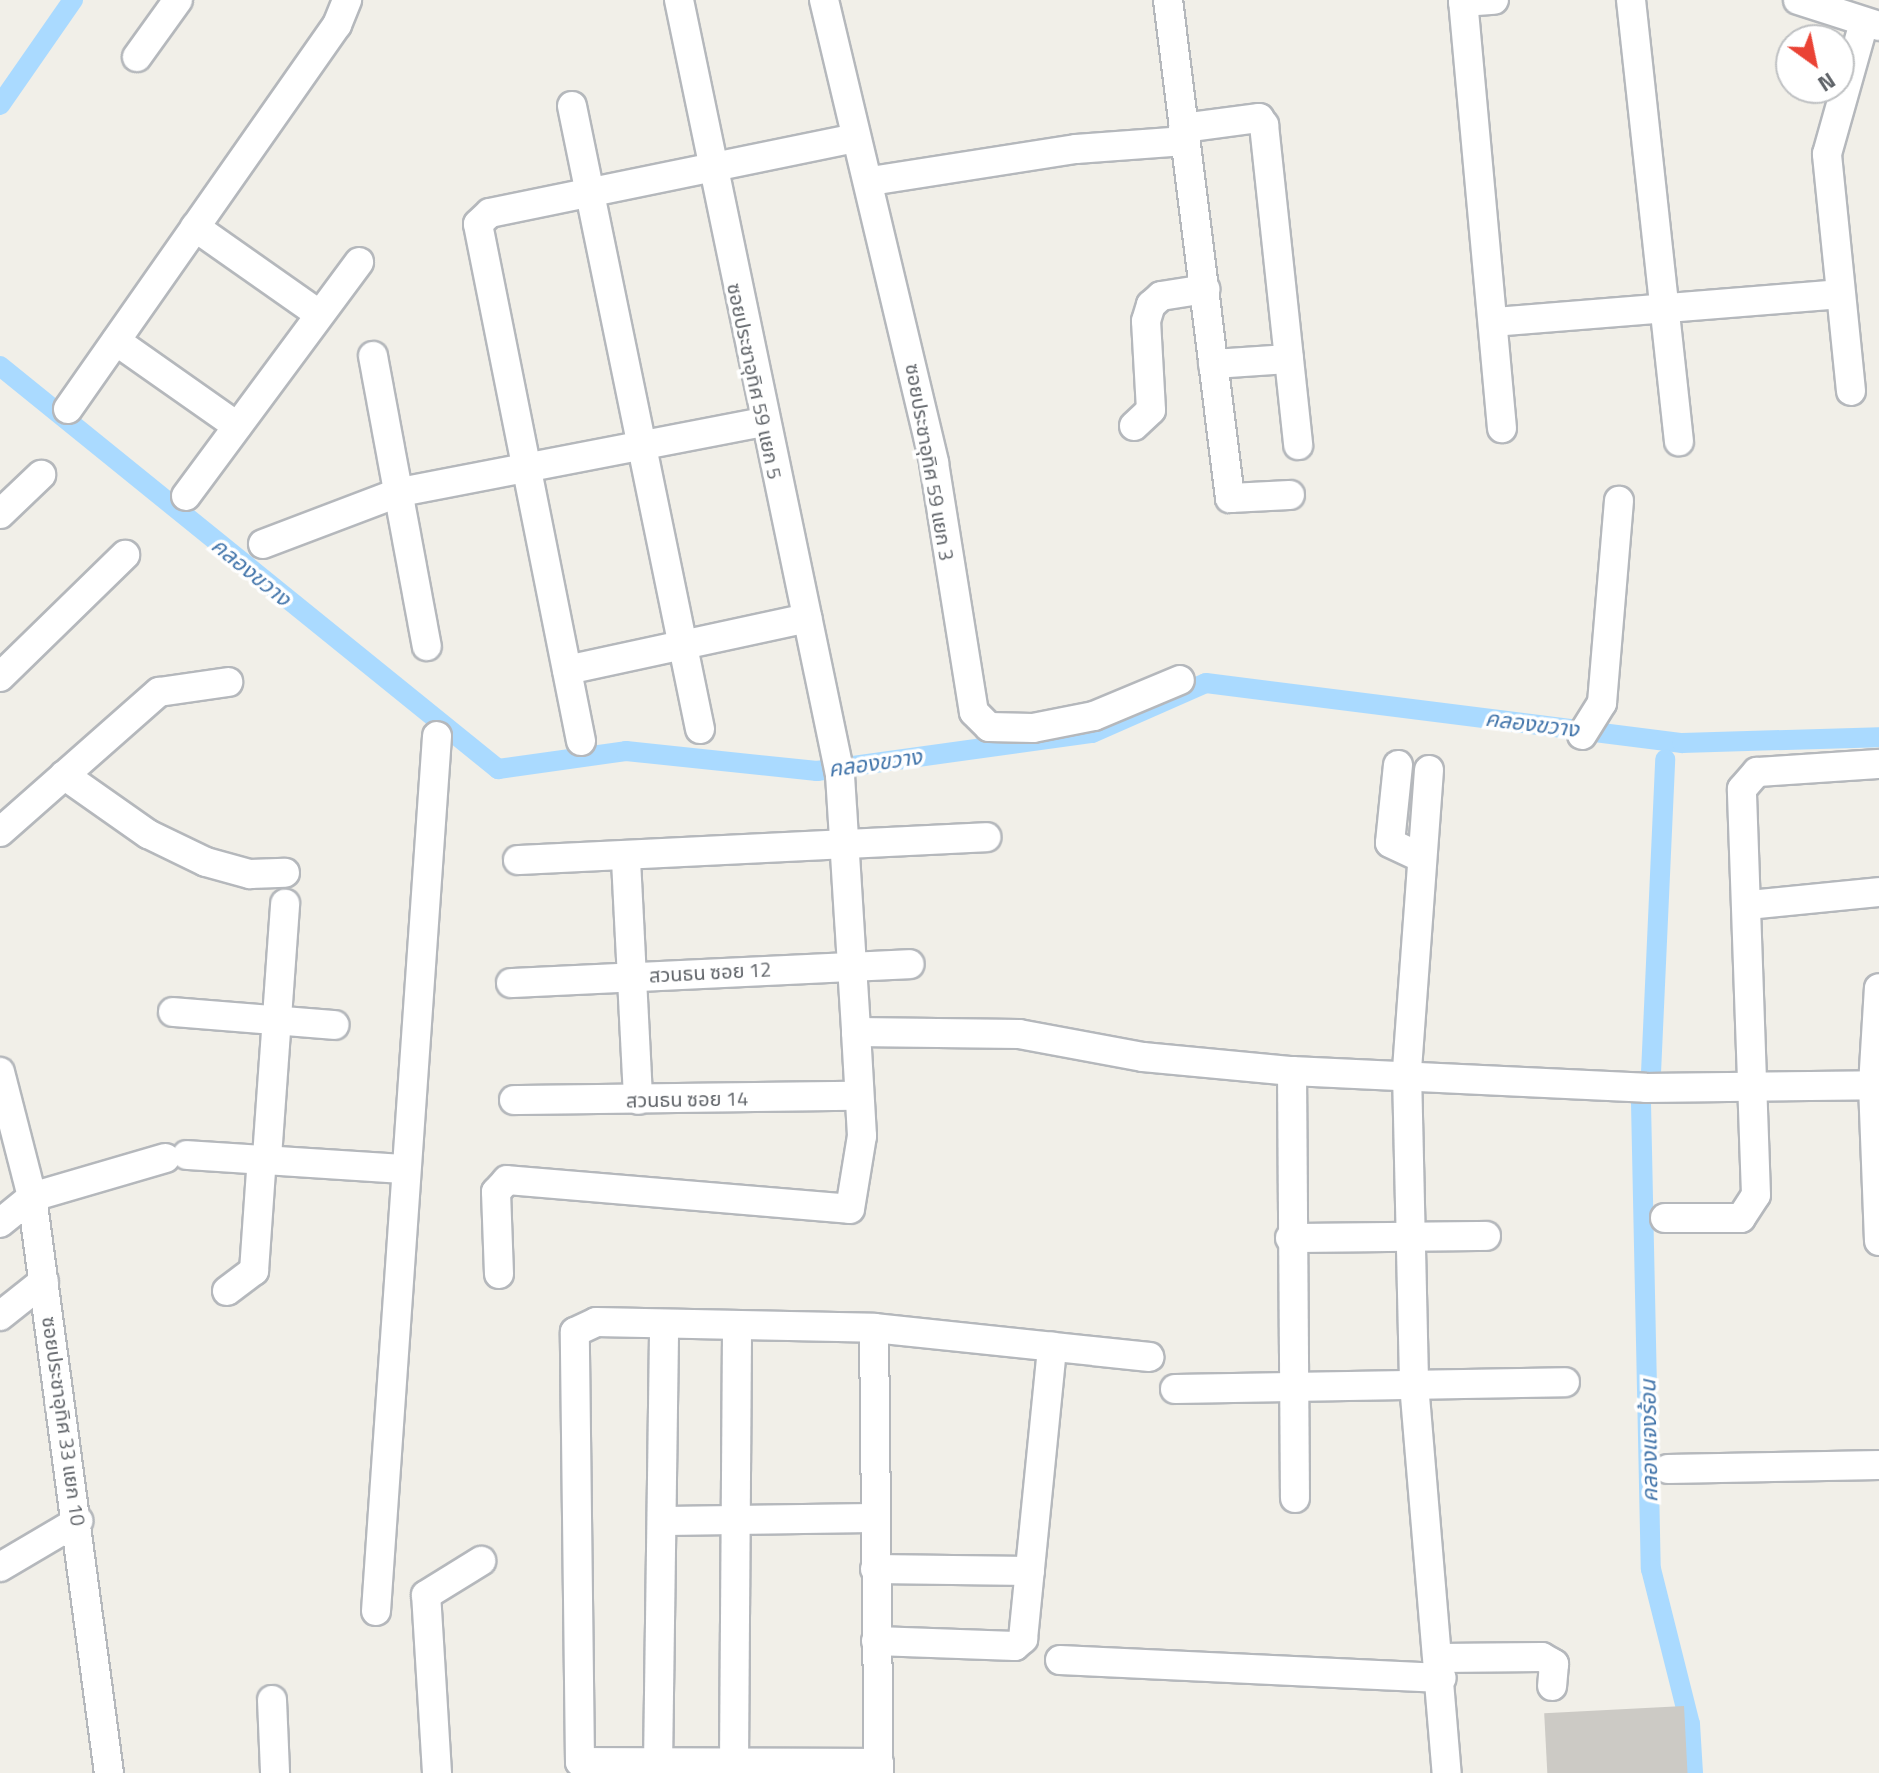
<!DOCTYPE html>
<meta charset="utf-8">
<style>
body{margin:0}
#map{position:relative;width:1879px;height:1773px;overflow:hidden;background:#f1efe8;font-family:"Titillium Web","Noto Sans Thai",sans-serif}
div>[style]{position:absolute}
.canal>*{height:20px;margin:-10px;padding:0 10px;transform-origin:10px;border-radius:10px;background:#aadaff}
.building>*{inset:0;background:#cccac5;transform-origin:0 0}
.roads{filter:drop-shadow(2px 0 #b5b8bc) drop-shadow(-2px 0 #b5b8bc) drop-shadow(0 2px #b5b8bc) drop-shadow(0 -2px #b5b8bc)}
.minor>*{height:28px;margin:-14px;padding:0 14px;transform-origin:14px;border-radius:14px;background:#fff}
span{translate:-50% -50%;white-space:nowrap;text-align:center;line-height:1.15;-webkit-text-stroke:7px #fff;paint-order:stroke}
.street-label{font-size:20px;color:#5f6368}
.water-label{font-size:22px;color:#4174aa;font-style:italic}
.north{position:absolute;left:1775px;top:24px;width:80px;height:80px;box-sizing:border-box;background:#fff;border:2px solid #bfc1c3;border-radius:50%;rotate:147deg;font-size:22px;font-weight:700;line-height:32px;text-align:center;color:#5f6368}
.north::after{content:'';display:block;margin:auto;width:28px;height:36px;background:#ea4335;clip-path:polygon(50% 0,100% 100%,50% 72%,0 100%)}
</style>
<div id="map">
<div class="canal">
<i style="left:0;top:105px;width:128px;rotate:-55.2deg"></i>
<i style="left:0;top:366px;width:641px;rotate:38.98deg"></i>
<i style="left:498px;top:769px;width:129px;rotate:-8deg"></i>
<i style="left:626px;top:751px;width:192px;rotate:6deg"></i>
<i style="left:817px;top:771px;width:278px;rotate:-7.9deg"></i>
<i style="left:1092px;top:733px;width:124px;rotate:-23.7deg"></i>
<i style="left:1206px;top:683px;width:480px;rotate:7.2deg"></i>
<i style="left:1682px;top:743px;width:197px;rotate:-1.7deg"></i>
<i style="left:1651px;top:1073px;width:314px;rotate:-87.4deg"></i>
<i style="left:1641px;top:1103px;width:466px;rotate:88.8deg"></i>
<i style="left:1651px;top:1569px;width:160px;rotate:75.9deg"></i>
<i style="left:1690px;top:1724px;width:49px;rotate:86.5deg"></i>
</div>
<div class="building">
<i style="left:1684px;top:1706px;width:67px;height:140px;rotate:87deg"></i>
</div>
<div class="roads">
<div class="minor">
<i style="left:679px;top:0;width:792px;rotate:78.26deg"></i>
<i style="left:840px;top:775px;width:257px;rotate:86.4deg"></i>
<i style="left:856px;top:1032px;width:163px;rotate:0.7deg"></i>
<i style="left:1019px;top:1034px;width:126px;rotate:10.5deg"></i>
<i style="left:1143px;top:1057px;width:150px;rotate:5.4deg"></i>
<i style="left:1292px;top:1071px;width:354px;rotate:2.7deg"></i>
<i style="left:1646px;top:1088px;width:233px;rotate:-0.7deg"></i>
<i style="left:824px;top:0;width:476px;rotate:76.6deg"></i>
<i style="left:934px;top:463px;width:252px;rotate:80.9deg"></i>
<i style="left:974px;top:712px;width:21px;rotate:45deg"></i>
<i style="left:989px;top:727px;width:44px;rotate:1.3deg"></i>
<i style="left:1033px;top:728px;width:62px;rotate:-11.1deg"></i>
<i style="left:1094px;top:716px;width:93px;rotate:-22.7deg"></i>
<i style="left:1168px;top:0;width:502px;rotate:82.9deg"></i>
<i style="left:1230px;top:498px;width:60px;rotate:-2.9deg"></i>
<i style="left:1463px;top:0;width:430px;rotate:84.8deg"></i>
<i style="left:1631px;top:0;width:444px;rotate:83.8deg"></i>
<i style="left:1798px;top:0;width:85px;rotate:17.8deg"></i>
<i style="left:1463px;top:2px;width:31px;rotate:-4deg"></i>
<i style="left:137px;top:57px;width:70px;rotate:-54.3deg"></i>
<i style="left:572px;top:106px;width:636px;rotate:78.39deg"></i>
<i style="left:1183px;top:128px;width:77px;rotate:-7.5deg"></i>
<i style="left:1259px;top:118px;width:9px;rotate:54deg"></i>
<i style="left:1264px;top:125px;width:322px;rotate:83.9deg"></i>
<i style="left:871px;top:181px;width:207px;rotate:-8.9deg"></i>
<i style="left:1076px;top:149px;width:109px;rotate:-4.2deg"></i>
<i style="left:195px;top:227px;width:151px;rotate:35.1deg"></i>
<i style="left:1494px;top:322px;width:347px;rotate:-4.6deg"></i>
<i style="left:116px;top:341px;width:148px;rotate:35.1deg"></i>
<i style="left:373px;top:356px;width:295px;rotate:79.5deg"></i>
<i style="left:1213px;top:364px;width:76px;rotate:-3.8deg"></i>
<i style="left:1851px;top:391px;width:238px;rotate:-95.8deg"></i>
<i style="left:1827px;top:154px;width:137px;rotate:-74.3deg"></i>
<i style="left:68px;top:409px;width:469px;rotate:-55deg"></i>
<i style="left:337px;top:25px;width:27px;rotate:-68deg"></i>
<i style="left:1134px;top:426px;width:23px;rotate:-43deg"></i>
<i style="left:1151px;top:410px;width:89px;rotate:-93.2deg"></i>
<i style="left:1146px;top:321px;width:17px;rotate:-73deg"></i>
<i style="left:1151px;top:305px;width:13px;rotate:-42deg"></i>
<i style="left:1161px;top:296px;width:45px;rotate:-9deg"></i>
<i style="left:186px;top:496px;width:291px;rotate:-53.5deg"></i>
<i style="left:0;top:514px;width:57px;rotate:-43.6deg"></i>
<i style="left:263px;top:544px;width:147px;rotate:-20.8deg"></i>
<i style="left:400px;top:492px;width:369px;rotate:-10.9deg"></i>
<i style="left:567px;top:670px;width:246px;rotate:-12.2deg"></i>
<i style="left:0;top:677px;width:175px;rotate:-44.3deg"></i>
<i style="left:1582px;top:735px;width:38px;rotate:-58deg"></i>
<i style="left:1602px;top:703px;width:203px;rotate:-85.2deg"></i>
<i style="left:581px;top:741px;width:527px;rotate:-101.27deg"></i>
<i style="left:478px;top:224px;width:16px;rotate:-43deg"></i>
<i style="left:490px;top:213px;width:372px;rotate:-11.6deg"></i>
<i style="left:1398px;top:765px;width:78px;rotate:95.9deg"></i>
<i style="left:1390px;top:843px;width:33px;rotate:25deg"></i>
<i style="left:1429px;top:770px;width:303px;rotate:94.2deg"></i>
<i style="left:1407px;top:1072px;width:312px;rotate:88.7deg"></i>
<i style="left:1414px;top:1384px;width:390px;rotate:85.2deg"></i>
<i style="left:64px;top:775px;width:103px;rotate:35.1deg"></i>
<i style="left:148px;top:834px;width:64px;rotate:25.8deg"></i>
<i style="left:206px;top:862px;width:46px;rotate:15.3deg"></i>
<i style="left:250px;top:874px;width:35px;rotate:-2deg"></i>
<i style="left:0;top:832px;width:212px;rotate:-41.4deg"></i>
<i style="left:159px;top:692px;width:70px;rotate:-8.2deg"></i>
<i style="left:518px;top:860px;width:469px;rotate:-2.8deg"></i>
<i style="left:626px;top:860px;width:240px;rotate:87.1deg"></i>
<i style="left:1749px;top:905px;width:131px;rotate:-5.7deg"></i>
<i style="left:511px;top:983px;width:399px;rotate:-2.7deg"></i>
<i style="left:173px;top:1012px;width:162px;rotate:4.6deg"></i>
<i style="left:1292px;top:1071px;width:427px;rotate:89.6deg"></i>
<i style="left:0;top:1072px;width:129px;rotate:75.6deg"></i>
<i style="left:32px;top:1197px;width:581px;rotate:82.39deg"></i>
<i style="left:514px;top:1100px;width:345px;rotate:-0.7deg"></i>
<i style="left:187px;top:1155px;width:218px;rotate:3.7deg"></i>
<i style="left:267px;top:1157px;width:254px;rotate:-85.9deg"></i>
<i style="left:1665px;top:1218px;width:76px"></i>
<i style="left:1741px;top:1218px;width:27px;rotate:-57deg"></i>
<i style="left:1756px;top:1195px;width:406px;rotate:-92deg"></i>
<i style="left:1742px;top:789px;width:23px;rotate:-49deg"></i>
<i style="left:1757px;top:772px;width:122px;rotate:-3.8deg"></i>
<i style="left:0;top:1223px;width:41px;rotate:-39.1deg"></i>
<i style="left:32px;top:1197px;width:139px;rotate:-16.3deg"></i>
<i style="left:1290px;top:1238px;width:196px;rotate:-0.6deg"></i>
<i style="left:1879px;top:1241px;width:156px;rotate:-92.2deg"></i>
<i style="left:1873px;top:1085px;width:97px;rotate:-86.5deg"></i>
<i style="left:499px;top:1274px;width:82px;rotate:-92.1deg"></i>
<i style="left:496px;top:1192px;width:16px;rotate:-47deg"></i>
<i style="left:507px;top:1180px;width:344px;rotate:4.8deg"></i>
<i style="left:850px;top:1209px;width:74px;rotate:-80.7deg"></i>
<i style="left:862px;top:1136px;width:104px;rotate:-93.3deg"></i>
<i style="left:227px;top:1291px;width:34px;rotate:-37deg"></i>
<i style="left:254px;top:1271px;width:114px;rotate:-86deg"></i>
<i style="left:0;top:1316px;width:56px;rotate:-38.5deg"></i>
<i style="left:874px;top:1328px;width:445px;rotate:89.4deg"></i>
<i style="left:1175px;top:1389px;width:390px;rotate:-1deg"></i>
<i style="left:1668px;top:1469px;width:211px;rotate:-1.1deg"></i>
<i style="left:663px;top:1521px;width:212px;rotate:-0.8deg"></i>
<i style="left:0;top:1567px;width:91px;rotate:-30.5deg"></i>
<i style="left:875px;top:1569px;width:155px;rotate:0.7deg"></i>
<i style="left:376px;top:1611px;width:877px;rotate:-86.01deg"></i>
<i style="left:876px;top:1641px;width:139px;rotate:2.1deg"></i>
<i style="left:1015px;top:1646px;width:11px;rotate:-41deg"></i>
<i style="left:1023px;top:1639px;width:294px;rotate:-84.3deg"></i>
<i style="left:1440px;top:1658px;width:102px;rotate:-0.6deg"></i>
<i style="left:1542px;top:1657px;width:14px;rotate:30deg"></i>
<i style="left:1554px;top:1664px;width:22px;rotate:95deg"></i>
<i style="left:1060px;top:1660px;width:382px;rotate:2.7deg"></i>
<i style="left:272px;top:1700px;width:73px;rotate:87.6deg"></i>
<i style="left:734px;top:1763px;width:437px;rotate:-89.6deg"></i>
<i style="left:879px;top:1763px;width:299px;rotate:-179.8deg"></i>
<i style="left:580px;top:1762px;width:430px;rotate:-90.7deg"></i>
<i style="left:575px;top:1332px;width:23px;rotate:-25deg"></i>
<i style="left:596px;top:1322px;width:278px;rotate:1.2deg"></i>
<i style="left:874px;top:1328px;width:277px;rotate:6deg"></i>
<i style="left:658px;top:1765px;width:441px;rotate:-89.2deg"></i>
<i style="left:437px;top:1773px;width:178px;rotate:-93.5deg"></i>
<i style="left:426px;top:1595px;width:65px;rotate:-31.7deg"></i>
</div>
</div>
<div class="street-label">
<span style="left:755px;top:381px;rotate:78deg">ซอยประชาอุทิศ 59 แยก 5</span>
<span style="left:930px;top:462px;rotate:80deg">ซอยประชาอุทิศ 59 แยก 3</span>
<span style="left:710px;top:972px;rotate:-3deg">สวนธน ซอย 12</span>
<span style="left:687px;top:1099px;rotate:-1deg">สวนธน ซอย 14</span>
<span style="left:64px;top:1421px;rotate:82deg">ซอยประชาอุทิศ 33 แยก 10</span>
</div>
<div class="water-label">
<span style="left:251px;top:572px;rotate:39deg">คลองขวาง</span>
<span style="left:1532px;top:724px;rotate:7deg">คลองขวาง</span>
<span style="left:875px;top:763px;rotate:-8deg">คลองขวาง</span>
<span style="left:1649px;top:1441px;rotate:-91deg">คลองแจงร้อน</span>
</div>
<div class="north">N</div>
</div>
